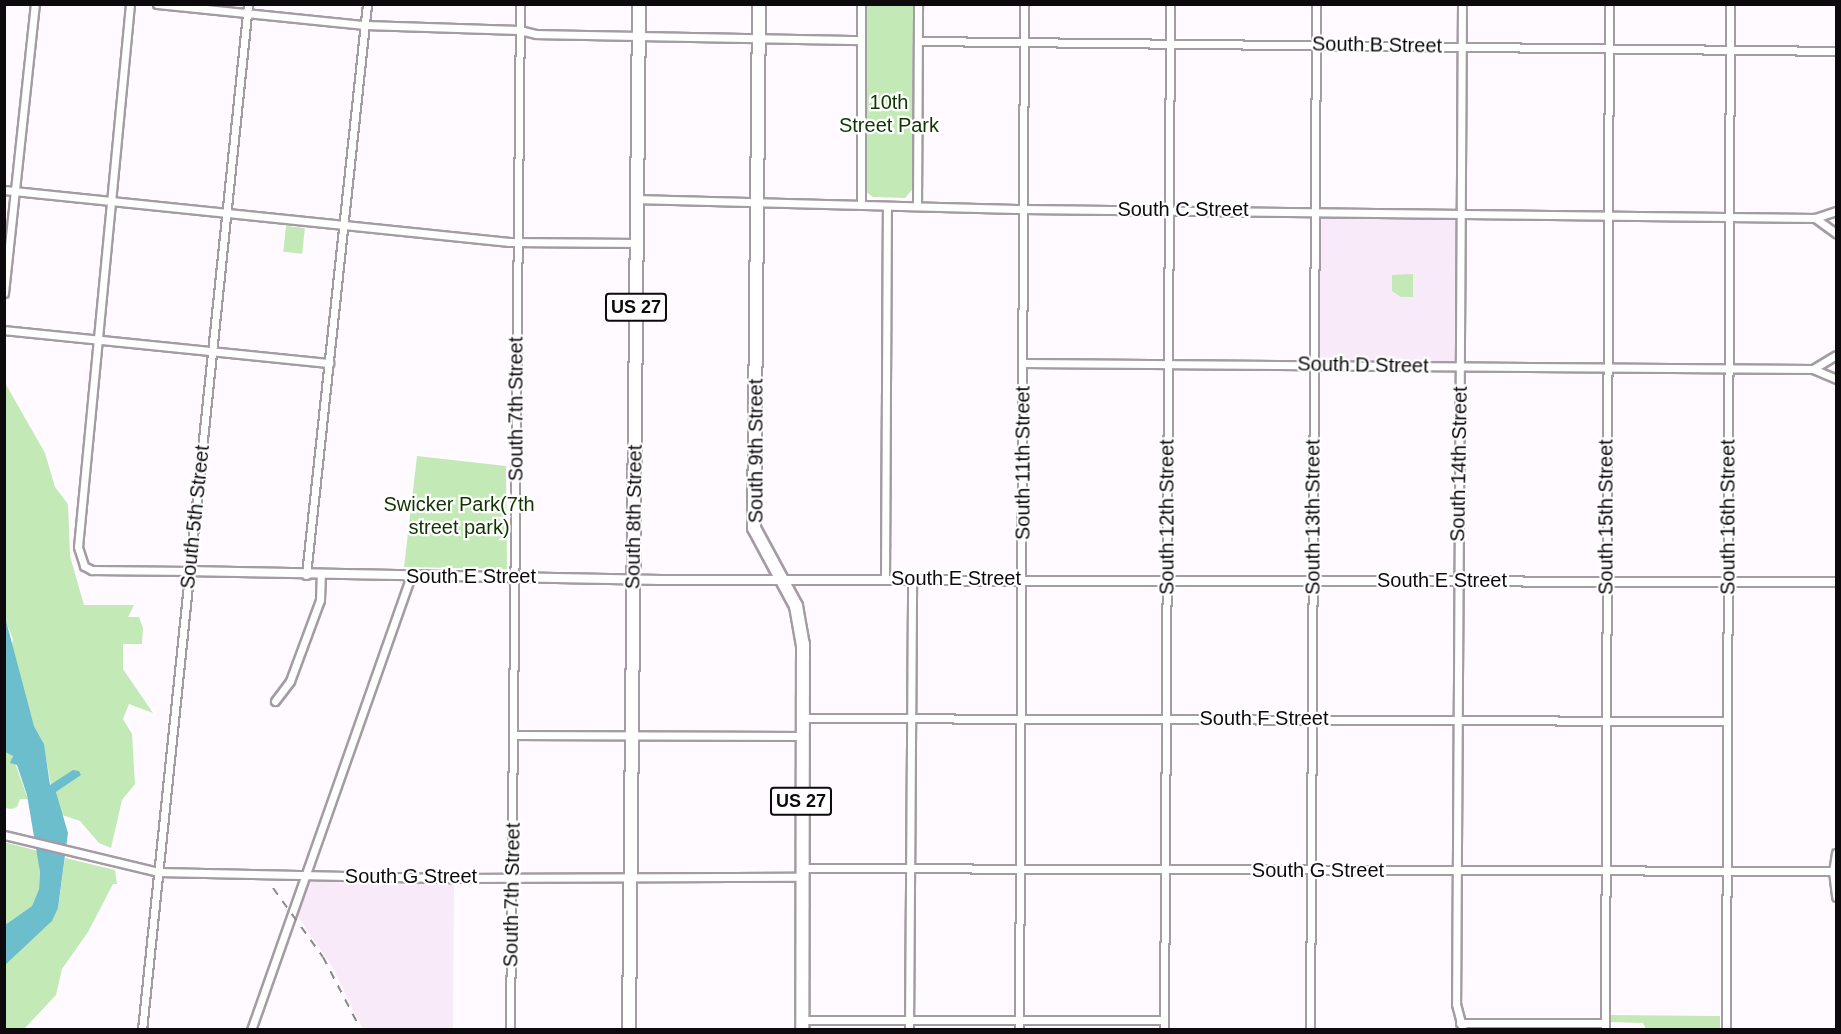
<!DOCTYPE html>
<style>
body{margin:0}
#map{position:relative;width:1841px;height:1034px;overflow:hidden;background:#fffaff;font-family:Helvetica,sans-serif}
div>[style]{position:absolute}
.built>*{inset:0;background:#f8eaf8;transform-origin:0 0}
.green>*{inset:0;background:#c3eab6;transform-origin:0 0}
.water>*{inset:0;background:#6dbecd}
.roads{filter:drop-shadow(2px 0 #a39ca3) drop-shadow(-2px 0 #a39ca3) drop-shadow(0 2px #a39ca3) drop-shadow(0 -2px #a39ca3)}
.minor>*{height:7px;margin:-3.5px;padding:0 3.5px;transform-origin:3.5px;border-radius:3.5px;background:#fff}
.tertiary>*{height:8px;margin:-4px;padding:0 4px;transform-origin:4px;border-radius:4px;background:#fff}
.trunk>*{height:12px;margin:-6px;padding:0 6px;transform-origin:6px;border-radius:6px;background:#fff}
.rail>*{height:2px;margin-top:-1px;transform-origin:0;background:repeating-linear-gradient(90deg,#8b878b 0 8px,transparent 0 16px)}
span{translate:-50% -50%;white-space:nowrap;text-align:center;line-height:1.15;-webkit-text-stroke:4.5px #fff;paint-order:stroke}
.shield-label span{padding:2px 4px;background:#fff;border:2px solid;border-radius:4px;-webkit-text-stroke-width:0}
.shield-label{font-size:18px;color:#0d0a0d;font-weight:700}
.street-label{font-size:20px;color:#0d0a0d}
.park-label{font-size:20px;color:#103400}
.frame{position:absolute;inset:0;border:6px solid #0d0a0d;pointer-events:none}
</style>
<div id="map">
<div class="built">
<i style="left:1314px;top:210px;width:146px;height:155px;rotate:1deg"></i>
<i style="clip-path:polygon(310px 881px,454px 882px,453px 1029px,363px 1029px,332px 966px,297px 915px)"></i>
</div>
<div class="green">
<i style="clip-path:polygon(866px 5px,913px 5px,912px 190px,905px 198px,873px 197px,866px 192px)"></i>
<i style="left:286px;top:226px;width:19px;height:26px;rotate:6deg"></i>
<i style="clip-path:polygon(1413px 274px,1413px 297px,1401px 297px,1392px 291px,1392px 275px)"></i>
<i style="clip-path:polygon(4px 381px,45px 453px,55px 487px,68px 504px,70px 556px,84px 605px,134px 605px,128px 617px,139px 617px,143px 628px,142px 644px,123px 644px,123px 669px,153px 713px,129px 704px,123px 719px,132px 734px,135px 784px,122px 800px,111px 848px,99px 843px,80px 821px,62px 815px,56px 792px,77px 777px,70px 773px,51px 785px,43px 742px,34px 726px,11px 649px,13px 639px,4px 617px)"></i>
<i style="clip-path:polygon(417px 456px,506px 466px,507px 569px,404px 567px)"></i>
<i style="clip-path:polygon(4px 733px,28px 799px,20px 799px,17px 807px,12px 809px,5px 808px)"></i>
<i style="clip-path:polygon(4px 842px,38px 851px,40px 872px,39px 889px,32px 906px,5px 925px)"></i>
<i style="clip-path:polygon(65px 858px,115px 870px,117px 884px,113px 884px,88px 932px,62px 969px,56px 995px,24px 1029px,5px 1029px,4px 965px,19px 948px,46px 927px,58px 908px)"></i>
<i style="clip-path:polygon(1609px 1015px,1720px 1016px,1720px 1029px,1646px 1029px,1643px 1023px,1609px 1022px)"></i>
</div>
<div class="water">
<i style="clip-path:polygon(5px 617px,34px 726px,44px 744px,50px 785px,73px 770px,79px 771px,81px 775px,56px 792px,68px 833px,58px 908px,52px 921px,5px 965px,5px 925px,32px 906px,39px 889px,40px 872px,27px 795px,17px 765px,10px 763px,13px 756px,5px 752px)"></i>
</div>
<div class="roads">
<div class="minor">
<i style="left:130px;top:4px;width:545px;rotate:95.47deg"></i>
<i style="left:78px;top:547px;width:20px;rotate:72deg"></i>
<i style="left:84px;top:566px;width:9px;rotate:27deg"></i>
<i style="left:92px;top:570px;width:97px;rotate:0.6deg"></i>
<i style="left:157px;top:4px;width:209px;rotate:5.8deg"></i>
<i style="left:365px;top:25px;width:154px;rotate:1.9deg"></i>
<i style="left:519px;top:30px;width:17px;rotate:13deg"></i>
<i style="left:536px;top:34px;width:325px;rotate:1.1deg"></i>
<i style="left:1462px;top:4px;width:1000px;rotate:90.34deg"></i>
<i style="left:1456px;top:1004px;width:27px;rotate:75deg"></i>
<i style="left:918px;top:41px;width:918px;rotate:0.62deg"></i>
<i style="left:4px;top:190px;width:508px;rotate:5.88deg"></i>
<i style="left:509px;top:242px;width:128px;rotate:0.4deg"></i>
<i style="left:637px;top:199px;width:386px;rotate:1.5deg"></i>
<i style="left:1023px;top:209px;width:792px;rotate:0.65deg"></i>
<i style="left:1815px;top:218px;width:22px;rotate:-18deg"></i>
<i style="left:861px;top:205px;width:201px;rotate:-90deg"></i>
<i style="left:917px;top:206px;width:202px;rotate:-89.7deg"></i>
<i style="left:1815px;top:218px;width:26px;rotate:36deg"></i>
<i style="left:4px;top:293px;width:291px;rotate:-83.9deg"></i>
<i style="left:4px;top:330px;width:327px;rotate:5.8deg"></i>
<i style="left:1023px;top:363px;width:790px;rotate:0.44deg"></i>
<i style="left:1813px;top:369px;width:27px;rotate:-31deg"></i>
<i style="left:1813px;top:369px;width:25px;rotate:23deg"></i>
<i style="left:306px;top:575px;width:574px;rotate:-83.9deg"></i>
<i style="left:885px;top:578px;width:372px;rotate:-89.7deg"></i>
<i style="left:275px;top:701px;width:25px;rotate:-53deg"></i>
<i style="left:290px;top:681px;width:86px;rotate:-69.7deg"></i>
<i style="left:320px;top:600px;width:25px;rotate:-88deg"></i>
<i style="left:801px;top:718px;width:926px;rotate:0.19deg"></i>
<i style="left:514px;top:735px;width:287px;rotate:0.2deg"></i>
<i style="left:4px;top:835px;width:158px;rotate:13.5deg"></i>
<i style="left:158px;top:872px;width:295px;rotate:1.2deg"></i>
<i style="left:453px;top:878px;width:347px;rotate:-0.2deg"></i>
<i style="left:1836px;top:853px;width:18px;rotate:99deg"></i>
<i style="left:1833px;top:871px;width:26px;rotate:83deg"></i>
<i style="left:801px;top:868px;width:1035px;rotate:0.17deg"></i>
<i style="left:802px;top:1020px;width:362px"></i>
<i style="left:1460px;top:1023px;width:145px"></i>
<i style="left:142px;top:1030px;width:1031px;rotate:-84.1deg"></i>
<i style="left:251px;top:1030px;width:481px;rotate:-70.6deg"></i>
<i style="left:510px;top:1030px;width:1026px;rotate:-89.44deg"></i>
<i style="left:909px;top:1030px;width:451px;rotate:-89.6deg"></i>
<i style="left:1019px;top:1030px;width:1026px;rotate:-89.72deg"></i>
<i style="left:1164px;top:1030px;width:1026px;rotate:-89.66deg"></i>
<i style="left:1310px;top:1030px;width:1026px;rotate:-89.66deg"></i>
<i style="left:1605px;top:1030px;width:1026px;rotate:-89.78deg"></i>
<i style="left:1726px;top:1030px;width:1026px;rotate:-89.78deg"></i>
</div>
<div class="tertiary">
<i style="left:189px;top:571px;width:469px;rotate:1.1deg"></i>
<i style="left:658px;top:580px;width:1178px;rotate:0.1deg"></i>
</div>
<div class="trunk">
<i style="left:759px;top:4px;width:524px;rotate:90.55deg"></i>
<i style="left:754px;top:528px;width:89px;rotate:61.7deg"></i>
<i style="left:796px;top:606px;width:39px;rotate:80deg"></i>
<i style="left:803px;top:644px;width:386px;rotate:90.1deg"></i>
<i style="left:629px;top:1030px;width:1026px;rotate:-89.44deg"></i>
</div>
</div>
<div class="rail">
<i style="left:273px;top:888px;width:85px;rotate:54.1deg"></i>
<i style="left:323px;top:957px;width:82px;rotate:62.5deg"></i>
</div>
<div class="shield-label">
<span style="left:636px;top:307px">US 27</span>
<span style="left:801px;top:801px">US 27</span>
</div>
<div class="street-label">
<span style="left:1377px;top:45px;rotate:1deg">South B Street</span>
<span style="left:1183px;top:209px">South C Street</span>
<span style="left:1363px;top:365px;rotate:1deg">South D Street</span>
<span style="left:516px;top:409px;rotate:-90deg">South 7th Street</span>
<span style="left:756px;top:451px;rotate:-90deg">South 9th Street</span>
<span style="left:1023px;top:463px;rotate:-90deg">South 11th Street</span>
<span style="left:1459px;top:464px;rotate:-89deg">South 14th Street</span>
<span style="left:195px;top:517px;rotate:-84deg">South 5th Street</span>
<span style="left:634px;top:517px;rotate:-89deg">South 8th Street</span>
<span style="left:1167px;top:517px;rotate:-90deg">South 12th Street</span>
<span style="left:1313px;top:517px;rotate:-90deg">South 13th Street</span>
<span style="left:1606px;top:517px;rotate:-90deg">South 15th Street</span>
<span style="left:1728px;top:517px;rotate:-90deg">South 16th Street</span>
<span style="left:471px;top:576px">South E Street</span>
<span style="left:956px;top:578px">South E Street</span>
<span style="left:1442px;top:580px">South E Street</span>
<span style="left:1264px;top:718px">South F Street</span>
<span style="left:1318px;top:870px">South G Street</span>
<span style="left:411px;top:876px">South G Street</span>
<span style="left:512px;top:895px;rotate:-89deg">South 7th Street</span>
</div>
<div class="park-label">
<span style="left:889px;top:114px">10th<br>Street Park</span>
<span style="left:459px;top:516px">Swicker Park(7th<br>street park)</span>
</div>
<div class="frame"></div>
</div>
